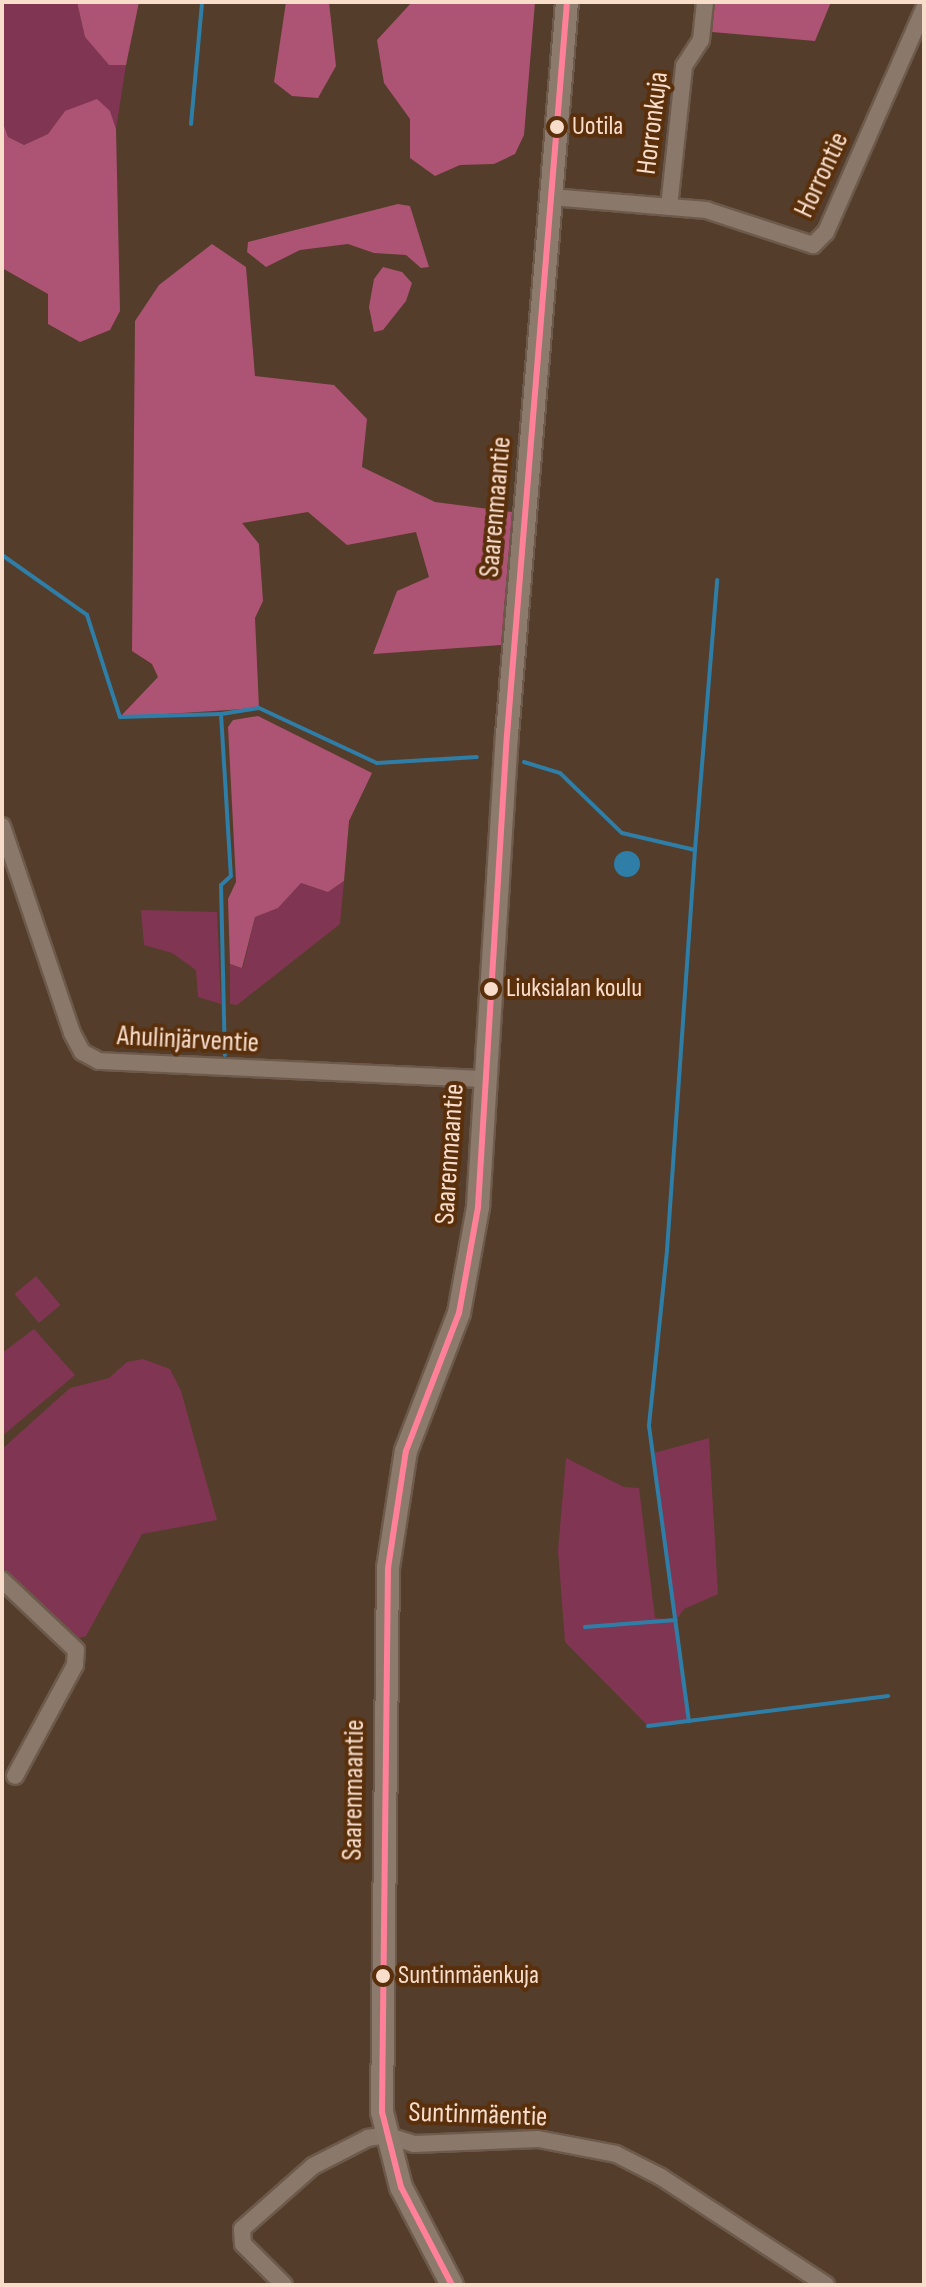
<!DOCTYPE html>
<meta charset="utf-8">
<style>
body{margin:0}
#map{position:relative;width:926px;height:2287px;overflow:hidden;background:#543d2a;font-family:"Sofia Sans Condensed",sans-serif}
div>[style]{position:absolute}
.green>*{inset:0;background:#803652;transform-origin:0 0}
.forest>*{inset:0;background:#ad5374}
.water>*{inset:0;background:#2e7ea7}
.round{border-radius:50%}
.stream>*{height:4px;margin:-2px;padding:0 2px;transform-origin:2px;border-radius:2px;background:#2e7ea7}
.roads{filter:drop-shadow(2px 0 #6d5a4b) drop-shadow(-2px 0 #6d5a4b) drop-shadow(0 2px #6d5a4b) drop-shadow(0 -2px #6d5a4b)}
.street>*{height:16px;margin:-8px;padding:0 8px;transform-origin:8px;border-radius:8px;background:#8a786b}
.secondary>*{height:22px;margin:-11px;padding:0 11px;transform-origin:11px;border-radius:11px;background:#8c7a6c}
.bus-1>*{height:6px;margin:-3px;padding:0 3px;transform-origin:3px;border-radius:3px;background:#ff8098}
.dots>*{width:22px;height:22px;translate:-50% -50%;box-sizing:border-box;border:4px solid #5a300c;border-radius:50%}
span{translate:-50% -50%;white-space:nowrap;text-align:center;line-height:1.15;-webkit-text-stroke:8px #5a300c;paint-order:stroke}
.bus-label{font-size:26px;color:#f8ddcb}
.left{translate:0 -50%;text-align:left}
.street-label{font-size:28px;color:#f8ddcb}
.frame{position:absolute;inset:0;border:4px solid #f8ddcb;pointer-events:none}
</style>
<div id="map">
<div class="green">
<i style="clip-path:polygon(2px 2px,77px 2px,85px 37px,109px 65px,126px 65px,116px 129px,110px 111px,65px 111px,48px 134px,24px 145px,8px 137px,2px 120px)"></i>
<i style="clip-path:polygon(344px 881px,340px 924px,237px 1005px,230px 1004px,230px 964px,243px 968px,255px 917px,278px 908px,301px 883px,328px 892px)"></i>
<i style="clip-path:polygon(141px 910px,217px 912px,221px 1004px,198px 997px,196px 970px,172px 953px,144px 945px)"></i>
<i style="left:36px;top:1276px;width:38px;height:28px;rotate:50deg"></i>
<i style="clip-path:polygon(34px 1329px,75px 1375px,2px 1436px,2px 1353px)"></i>
<i style="clip-path:polygon(143px 1359px,170px 1369px,181px 1391px,217px 1520px,142px 1534px,86px 1636px,79px 1638px,2px 1567px,2px 1449px,70px 1388px,109px 1378px,127px 1362px)"></i>
<i style="clip-path:polygon(709px 1438px,718px 1594px,684px 1609px,676px 1620px,689px 1721px,648px 1726px,565px 1642px,558px 1550px,566px 1458px,624px 1487px,639px 1488px,655px 1618px,675px 1620px,654px 1453px)"></i>
</div>
<div class="forest">
<i style="clip-path:polygon(77px 2px,139px 2px,126px 65px,109px 65px,85px 37px)"></i>
<i style="clip-path:polygon(286px 2px,329px 2px,336px 66px,318px 98px,292px 96px,274px 82px)"></i>
<i style="clip-path:polygon(412px 2px,535px 2px,524px 135px,515px 154px,494px 164px,460px 165px,435px 176px,410px 158px,410px 119px,384px 83px,377px 40px)"></i>
<i style="clip-path:polygon(713px 2px,831px 2px,815px 41px,712px 32px)"></i>
<i style="clip-path:polygon(97px 99px,110px 111px,116px 129px,120px 311px,110px 330px,80px 342px,48px 324px,48px 294px,2px 268px,2px 120px,8px 137px,24px 145px,48px 134px,65px 111px)"></i>
<i style="clip-path:polygon(398px 204px,410px 206px,429px 267px,421px 268px,406px 255px,374px 253px,348px 244px,300px 250px,266px 267px,247px 252px,248px 242px)"></i>
<i style="clip-path:polygon(212px 244px,246px 267px,255px 376px,334px 385px,367px 419px,362px 467px,435px 502px,512px 512px,501px 645px,373px 654px,397px 591px,429px 577px,416px 532px,347px 545px,308px 512px,242px 523px,259px 544px,263px 601px,255px 618px,259px 708px,120px 717px,158px 677px,152px 664px,132px 651px,135px 321px,159px 285px)"></i>
<i style="clip-path:polygon(383px 267px,402px 272px,412px 283px,406px 301px,383px 330px,374px 332px,369px 307px,374px 279px)"></i>
<i style="clip-path:polygon(258px 716px,372px 773px,349px 821px,344px 881px,328px 892px,301px 883px,278px 908px,255px 917px,242px 968px,230px 964px,228px 899px,236px 882px,228px 727px,233px 720px)"></i>
</div>
<div class="water">
<i class="round" style="left:614px;top:851px;width:26px;height:26px"></i>
</div>
<div class="stream">
<i style="left:191px;top:124px;width:122px;rotate:-84.8deg"></i>
<i style="left:2px;top:555px;width:104px;rotate:35.2deg"></i>
<i style="left:87px;top:615px;width:107px;rotate:72.1deg"></i>
<i style="left:120px;top:717px;width:101px;rotate:-1.7deg"></i>
<i style="left:221px;top:714px;width:162px;rotate:86.5deg"></i>
<i style="left:231px;top:876px;width:13px;rotate:138deg"></i>
<i style="left:221px;top:885px;width:170px;rotate:88.7deg"></i>
<i style="left:221px;top:714px;width:38px;rotate:-9deg"></i>
<i style="left:259px;top:708px;width:130px;rotate:25deg"></i>
<i style="left:377px;top:763px;width:100px;rotate:-3.4deg"></i>
<i style="left:524px;top:762px;width:38px;rotate:17deg"></i>
<i style="left:560px;top:773px;width:86px;rotate:44.1deg"></i>
<i style="left:622px;top:833px;width:75px;rotate:13.1deg"></i>
<i style="left:695px;top:850px;width:402px;rotate:94deg"></i>
<i style="left:667px;top:1251px;width:176px;rotate:95.9deg"></i>
<i style="left:649px;top:1426px;width:298px;rotate:82.3deg"></i>
<i style="left:695px;top:850px;width:271px;rotate:-85.3deg"></i>
<i style="left:585px;top:1627px;width:91px;rotate:-4.4deg"></i>
<i style="left:648px;top:1726px;width:242px;rotate:-7.1deg"></i>
</div>
<div class="roads">
<div class="street">
<i style="left:551px;top:197px;width:156px;rotate:4.8deg"></i>
<i style="left:706px;top:210px;width:113px;rotate:18.1deg"></i>
<i style="left:813px;top:245px;width:18px;rotate:-45deg"></i>
<i style="left:826px;top:232px;width:244px;rotate:-66.3deg"></i>
<i style="left:669px;top:207px;width:142px;rotate:-83.9deg"></i>
<i style="left:684px;top:66px;width:31px;rotate:-57deg"></i>
<i style="left:701px;top:40px;width:38px;rotate:-84deg"></i>
<i style="left:2px;top:826px;width:219px;rotate:71.3deg"></i>
<i style="left:72px;top:1033px;width:21px;rotate:62deg"></i>
<i style="left:82px;top:1052px;width:19px;rotate:28deg"></i>
<i style="left:99px;top:1061px;width:386px;rotate:2.7deg"></i>
<i style="left:2px;top:1580px;width:102px;rotate:43.4deg"></i>
<i style="left:76px;top:1650px;width:15px;rotate:94deg"></i>
<i style="left:75px;top:1665px;width:126px;rotate:118.4deg"></i>
<i style="left:284px;top:2285px;width:58px;rotate:-135deg"></i>
<i style="left:243px;top:2244px;width:15px;rotate:-94deg"></i>
<i style="left:242px;top:2229px;width:95px;rotate:-41.6deg"></i>
<i style="left:313px;top:2166px;width:62px;rotate:-27deg"></i>
<i style="left:368px;top:2138px;width:18px;rotate:-9deg"></i>
<i style="left:386px;top:2135px;width:29px;rotate:18deg"></i>
<i style="left:414px;top:2144px;width:124px;rotate:-2.3deg"></i>
<i style="left:538px;top:2139px;width:79px;rotate:10.9deg"></i>
<i style="left:616px;top:2154px;width:51px;rotate:27.1deg"></i>
<i style="left:661px;top:2177px;width:197px;rotate:33.2deg"></i>
</div>
<div class="secondary">
<i style="left:452px;top:2285px;width:110px;rotate:-117.5deg"></i>
<i style="left:401px;top:2187px;width:77px;rotate:-104.2deg"></i>
<i style="left:382px;top:2112px;width:544px;rotate:-89.37deg"></i>
<i style="left:388px;top:1568px;width:118px;rotate:-81.3deg"></i>
<i style="left:406px;top:1451px;width:148px;rotate:-69deg"></i>
<i style="left:459px;top:1313px;width:108px;rotate:-79.8deg"></i>
<i style="left:478px;top:1207px;width:473px;rotate:-86.5deg"></i>
<i style="left:507px;top:735px;width:735px;rotate:-85.32deg"></i>
</div>
</div>
<div class="bus-1">
<i style="left:452px;top:2285px;width:110px;rotate:-117.5deg"></i>
<i style="left:401px;top:2187px;width:77px;rotate:-104.2deg"></i>
<i style="left:382px;top:2112px;width:544px;rotate:-89.37deg"></i>
<i style="left:388px;top:1568px;width:118px;rotate:-81.3deg"></i>
<i style="left:406px;top:1451px;width:148px;rotate:-69deg"></i>
<i style="left:459px;top:1313px;width:108px;rotate:-79.8deg"></i>
<i style="left:478px;top:1207px;width:473px;rotate:-86.5deg"></i>
<i style="left:507px;top:735px;width:735px;rotate:-85.32deg"></i>
</div>
<div class="dots">
<i style="left:557px;top:127px;background:#f8ddcb"></i>
<i style="left:491px;top:989px;background:#f8ddcb"></i>
<i style="left:383px;top:1976px;background:#f8ddcb"></i>
</div>
<div class="bus-label">
<span class="left" style="left:572px;top:127px">Uotila</span>
<span class="left" style="left:506px;top:989px">Liuksialan koulu</span>
<span class="left" style="left:398px;top:1976px">Suntinmäenkuja</span>
</div>
<div class="street-label">
<span style="left:653px;top:123px;rotate:-83deg">Horronkuja</span>
<span style="left:822px;top:175px;rotate:-65deg">Horrontie</span>
<span style="left:496px;top:507px;rotate:-85deg">Saarenmaantie</span>
<span style="left:188px;top:1040px;rotate:3deg">Ahulinjärventie</span>
<span style="left:450px;top:1154px;rotate:-86deg">Saarenmaantie</span>
<span style="left:354px;top:1790px;rotate:-89deg">Saarenmaantie</span>
<span style="left:478px;top:2115px;rotate:2deg">Suntinmäentie</span>
</div>
<div class="frame"></div>
</div>
